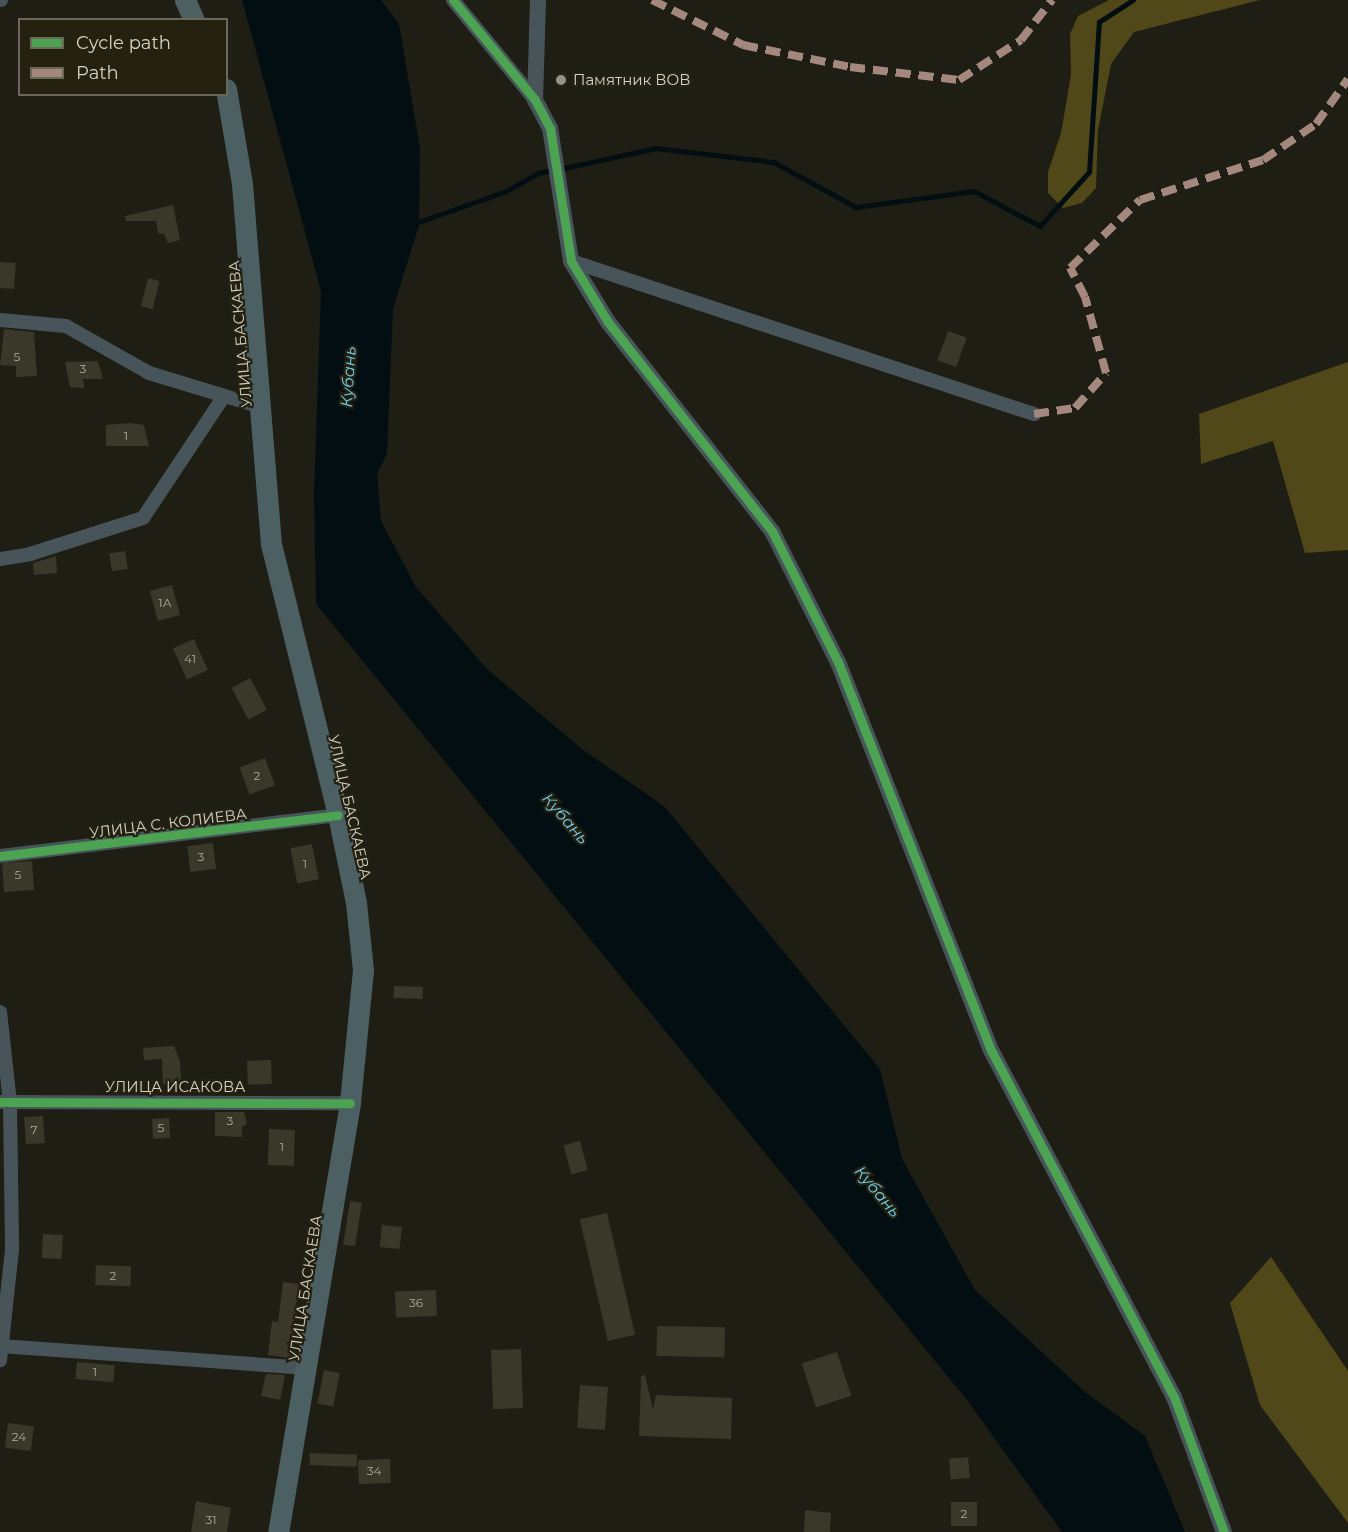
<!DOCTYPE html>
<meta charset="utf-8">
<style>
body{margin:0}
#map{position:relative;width:1348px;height:1532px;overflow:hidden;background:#1f1e14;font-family:Montserrat,sans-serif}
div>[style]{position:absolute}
.forest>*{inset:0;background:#504818}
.water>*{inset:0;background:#030e13}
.stream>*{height:4.5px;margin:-2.25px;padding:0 2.25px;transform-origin:2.25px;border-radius:2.25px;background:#030e13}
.building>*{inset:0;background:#3a3829;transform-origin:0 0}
.minor>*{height:14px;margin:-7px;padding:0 7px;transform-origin:7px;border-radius:7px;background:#47555a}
.tertiary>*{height:16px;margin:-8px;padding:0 8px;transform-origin:8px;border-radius:8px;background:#47555a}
.primary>*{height:21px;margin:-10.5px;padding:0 10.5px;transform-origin:10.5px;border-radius:10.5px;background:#4c5f62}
.quiet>*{height:8px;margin-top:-4px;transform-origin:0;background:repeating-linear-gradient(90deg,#a5887d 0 15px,transparent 0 23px)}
.cycleway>*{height:9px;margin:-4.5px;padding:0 4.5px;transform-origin:4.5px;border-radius:4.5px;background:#4ca352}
.dots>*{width:16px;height:16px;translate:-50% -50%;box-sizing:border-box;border:3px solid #242110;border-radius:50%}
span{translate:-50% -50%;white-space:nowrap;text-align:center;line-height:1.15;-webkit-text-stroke:4.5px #242110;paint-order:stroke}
.number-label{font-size:12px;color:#aeaca0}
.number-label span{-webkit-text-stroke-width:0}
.poi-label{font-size:15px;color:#d4d2c7}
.left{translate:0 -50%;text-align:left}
.street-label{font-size:15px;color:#d4d2c7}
.water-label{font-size:16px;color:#6fcdf1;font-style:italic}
.legend{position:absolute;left:18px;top:18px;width:210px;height:78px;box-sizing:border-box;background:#242110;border:2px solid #6a6859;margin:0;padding:8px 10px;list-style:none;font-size:18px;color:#d4d2c7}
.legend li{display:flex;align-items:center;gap:12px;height:30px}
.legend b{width:30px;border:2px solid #6a6859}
</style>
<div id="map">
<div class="forest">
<i style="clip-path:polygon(1109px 0,1260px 0,1134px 32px,1111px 64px,1098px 130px,1096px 188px,1082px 203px,1063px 208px,1048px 193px,1048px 172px,1061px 133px,1071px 75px,1070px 34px,1078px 16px)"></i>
<i style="clip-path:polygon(1348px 362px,1348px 550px,1305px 553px,1273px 441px,1201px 464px,1199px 414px)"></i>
<i style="clip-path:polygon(1271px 1257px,1348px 1371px,1348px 1523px,1260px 1405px,1230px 1303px)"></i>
</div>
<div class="water">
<i style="clip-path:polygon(242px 0,381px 0,399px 24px,420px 149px,419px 225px,393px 309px,387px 454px,377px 474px,381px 521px,416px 587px,487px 669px,583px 750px,664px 806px,880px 1069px,902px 1159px,975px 1290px,1085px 1392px,1145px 1436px,1185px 1532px,1062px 1532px,967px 1400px,316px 604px,314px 493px,321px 291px)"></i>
</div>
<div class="stream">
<i style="left:560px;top:169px;width:98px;rotate:-12.3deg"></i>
<i style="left:656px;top:148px;width:119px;rotate:6.8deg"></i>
<i style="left:774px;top:162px;width:94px;rotate:28.8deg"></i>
<i style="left:856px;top:207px;width:119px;rotate:-7.7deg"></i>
<i style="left:974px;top:191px;width:75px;rotate:27.9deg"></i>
<i style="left:1040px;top:226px;width:73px;rotate:-47.8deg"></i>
<i style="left:1089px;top:172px;width:150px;rotate:-86.2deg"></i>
<i style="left:1099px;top:22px;width:40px;rotate:-32.9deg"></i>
<i style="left:413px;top:224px;width:99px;rotate:-19.5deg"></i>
<i style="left:506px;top:191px;width:37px;rotate:-29deg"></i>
<i style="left:538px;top:173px;width:14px;rotate:-12deg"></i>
</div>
<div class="building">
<i style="clip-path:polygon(173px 205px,180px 240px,168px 243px,164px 234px,158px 233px,156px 221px,126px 221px,125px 216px)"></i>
<i style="left:0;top:262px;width:16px;height:26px;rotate:4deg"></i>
<i style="left:148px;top:278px;width:12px;height:29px;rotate:14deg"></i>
<i style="clip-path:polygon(4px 329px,34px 332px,37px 376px,16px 377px,16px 366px,0 365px)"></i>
<i style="left:948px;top:331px;width:20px;height:31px;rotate:20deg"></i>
<i style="clip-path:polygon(98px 361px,103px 379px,83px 379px,84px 388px,70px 387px,65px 362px)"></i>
<i style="clip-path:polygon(130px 423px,144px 425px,149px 446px,106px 446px,106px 425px)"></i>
<i style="left:125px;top:551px;width:18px;height:16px;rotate:81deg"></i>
<i style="clip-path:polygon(56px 556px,57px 573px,34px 575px,33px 563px)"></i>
<i style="left:172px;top:585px;width:31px;height:23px;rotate:75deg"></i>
<i style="left:194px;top:639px;width:34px;height:23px;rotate:66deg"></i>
<i style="left:250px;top:678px;width:36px;height:21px;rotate:62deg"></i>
<i style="left:265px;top:758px;width:29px;height:27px;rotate:70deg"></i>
<i style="left:213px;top:843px;width:26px;height:26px;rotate:83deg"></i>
<i style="left:312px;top:844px;width:36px;height:22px;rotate:79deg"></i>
<i style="left:32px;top:861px;width:29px;height:30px;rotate:86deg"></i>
<i style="left:394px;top:986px;width:29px;height:12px;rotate:2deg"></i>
<i style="clip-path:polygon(174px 1046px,180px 1061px,181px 1083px,163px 1084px,162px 1059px,144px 1060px,143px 1048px)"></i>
<i style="left:271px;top:1060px;width:24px;height:24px;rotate:88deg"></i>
<i style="clip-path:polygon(215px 1112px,244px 1112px,247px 1124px,242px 1127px,242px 1137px,215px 1136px)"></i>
<i style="left:43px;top:1116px;width:27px;height:19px;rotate:86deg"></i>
<i style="left:169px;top:1118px;width:20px;height:17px;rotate:87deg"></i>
<i style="left:269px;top:1129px;width:26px;height:36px;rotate:2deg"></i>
<i style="left:580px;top:1141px;width:30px;height:17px;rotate:75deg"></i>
<i style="left:350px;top:1201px;width:12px;height:44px;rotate:9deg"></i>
<i style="left:607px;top:1213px;width:125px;height:28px;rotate:77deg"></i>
<i style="left:382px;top:1225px;width:20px;height:22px;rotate:6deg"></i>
<i style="left:43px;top:1234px;width:20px;height:24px;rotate:3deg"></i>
<i style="left:96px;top:1265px;width:35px;height:20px;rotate:2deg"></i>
<i style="clip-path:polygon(283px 1282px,299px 1284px,289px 1358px,268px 1355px,272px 1321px,278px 1322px)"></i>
<i style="left:436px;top:1290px;width:26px;height:41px;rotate:88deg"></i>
<i style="left:657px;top:1326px;width:68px;height:30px;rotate:1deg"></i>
<i style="left:521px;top:1349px;width:59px;height:30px;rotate:88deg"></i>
<i style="left:837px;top:1352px;width:46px;height:37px;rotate:72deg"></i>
<i style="left:77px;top:1362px;width:38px;height:17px;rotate:5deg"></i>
<i style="left:324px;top:1370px;width:16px;height:34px;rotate:11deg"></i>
<i style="clip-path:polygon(266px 1374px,285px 1375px,280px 1400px,261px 1396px)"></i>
<i style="clip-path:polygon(645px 1375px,653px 1410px,656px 1395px,732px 1398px,731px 1439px,639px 1436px,641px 1376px)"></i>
<i style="left:580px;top:1385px;width:28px;height:43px;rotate:4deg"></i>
<i style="left:8px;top:1423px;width:26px;height:25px;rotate:7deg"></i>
<i style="left:310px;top:1453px;width:47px;height:12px;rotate:2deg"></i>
<i style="left:968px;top:1457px;width:21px;height:19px;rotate:85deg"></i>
<i style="left:390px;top:1459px;width:24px;height:32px;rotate:88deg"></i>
<i style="clip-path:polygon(196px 1501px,231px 1508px,227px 1532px,191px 1532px)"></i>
<i style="left:977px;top:1502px;width:24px;height:26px;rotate:90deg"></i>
<i style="clip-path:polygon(805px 1510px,831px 1513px,830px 1532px,804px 1532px)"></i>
</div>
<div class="minor">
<i style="left:0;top:0;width:1px"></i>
<i style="left:453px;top:0;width:129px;rotate:50.6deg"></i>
<i style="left:571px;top:261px;width:488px;rotate:18.3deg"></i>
<i style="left:0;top:320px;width:66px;rotate:5.2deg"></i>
<i style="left:66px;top:326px;width:95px;rotate:29.5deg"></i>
<i style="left:149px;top:373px;width:117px;rotate:16.9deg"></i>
<i style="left:0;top:559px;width:30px;rotate:-9deg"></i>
<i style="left:30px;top:554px;width:119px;rotate:-17.7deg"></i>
<i style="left:143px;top:518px;width:146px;rotate:-56.4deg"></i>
<i style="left:0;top:856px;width:340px;rotate:-6.9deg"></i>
<i style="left:0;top:1012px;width:91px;rotate:83.7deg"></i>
<i style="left:10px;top:1102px;width:148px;rotate:89.2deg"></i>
<i style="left:12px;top:1250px;width:111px;rotate:96.2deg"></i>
<i style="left:0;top:1102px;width:350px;rotate:0.2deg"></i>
<i style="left:0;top:1346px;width:308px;rotate:4.1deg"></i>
</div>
<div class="tertiary">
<i style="left:538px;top:0;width:100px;rotate:91.7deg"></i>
<i style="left:535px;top:100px;width:32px;rotate:62deg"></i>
<i style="left:550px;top:128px;width:135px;rotate:81deg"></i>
<i style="left:571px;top:261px;width:71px;rotate:58.8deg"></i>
<i style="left:608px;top:322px;width:266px;rotate:51.9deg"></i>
<i style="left:772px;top:531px;width:147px;rotate:63.3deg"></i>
<i style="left:838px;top:662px;width:419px;rotate:68.5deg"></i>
<i style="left:992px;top:1052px;width:390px;rotate:62.2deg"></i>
<i style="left:1174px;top:1397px;width:144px;rotate:69.7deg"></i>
</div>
<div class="primary">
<i style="left:185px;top:0;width:22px;rotate:66deg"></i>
<i style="left:226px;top:89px;width:96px;rotate:80.4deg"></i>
<i style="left:242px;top:184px;width:361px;rotate:85.4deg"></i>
<i style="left:271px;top:544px;width:279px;rotate:76.1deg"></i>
<i style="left:338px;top:815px;width:90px;rotate:78.4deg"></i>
<i style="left:356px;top:903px;width:67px;rotate:84deg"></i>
<i style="left:363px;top:970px;width:134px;rotate:95.6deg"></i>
<i style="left:350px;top:1103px;width:435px;rotate:99.5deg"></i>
</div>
<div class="quiet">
<i style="left:652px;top:0;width:102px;rotate:26.3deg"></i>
<i style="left:743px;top:45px;width:109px;rotate:11.6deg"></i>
<i style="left:850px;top:67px;width:110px;rotate:6.8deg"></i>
<i style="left:959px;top:80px;width:74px;rotate:-32.8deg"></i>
<i style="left:1021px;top:40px;width:51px;rotate:-52.2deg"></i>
<i style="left:1034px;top:414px;width:41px;rotate:-8.3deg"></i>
<i style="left:1075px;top:408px;width:47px;rotate:-48.5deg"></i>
<i style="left:1106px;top:373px;width:79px;rotate:-105.4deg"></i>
<i style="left:1085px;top:297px;width:33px;rotate:-117deg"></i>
<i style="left:1070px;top:268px;width:98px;rotate:-44.2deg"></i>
<i style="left:1140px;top:200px;width:129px;rotate:-18deg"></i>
<i style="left:1263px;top:160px;width:64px;rotate:-34.2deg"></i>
<i style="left:1316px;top:124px;width:55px;rotate:-54.6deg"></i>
</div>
<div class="cycleway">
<i style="left:453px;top:0;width:129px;rotate:50.6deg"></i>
<i style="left:535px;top:100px;width:32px;rotate:62deg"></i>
<i style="left:550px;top:128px;width:135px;rotate:81deg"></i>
<i style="left:571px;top:261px;width:71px;rotate:58.8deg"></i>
<i style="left:608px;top:322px;width:266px;rotate:51.9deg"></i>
<i style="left:772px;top:531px;width:147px;rotate:63.3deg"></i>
<i style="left:838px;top:662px;width:419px;rotate:68.5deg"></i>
<i style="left:992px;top:1052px;width:390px;rotate:62.2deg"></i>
<i style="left:1174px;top:1397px;width:144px;rotate:69.7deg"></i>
<i style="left:0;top:856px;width:340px;rotate:-6.9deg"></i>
<i style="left:0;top:1102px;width:350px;rotate:0.2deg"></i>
</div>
<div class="dots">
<i style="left:561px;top:80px;background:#959388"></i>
</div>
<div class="number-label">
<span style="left:17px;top:357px">5</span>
<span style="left:83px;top:369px">3</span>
<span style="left:126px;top:436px">1</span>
<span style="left:165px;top:603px">1А</span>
<span style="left:190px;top:659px">41</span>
<span style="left:257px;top:776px">2</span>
<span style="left:201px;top:857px">3</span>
<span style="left:305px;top:864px">1</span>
<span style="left:18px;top:875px">5</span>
<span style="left:230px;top:1121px">3</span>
<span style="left:161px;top:1128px">5</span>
<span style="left:34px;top:1130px">7</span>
<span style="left:282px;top:1147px">1</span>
<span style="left:113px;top:1276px">2</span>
<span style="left:416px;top:1303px">36</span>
<span style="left:95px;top:1372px">1</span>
<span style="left:19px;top:1437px">24</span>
<span style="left:374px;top:1471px">34</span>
<span style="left:964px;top:1514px">2</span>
<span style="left:211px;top:1520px">31</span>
</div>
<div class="poi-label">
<span class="left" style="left:573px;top:80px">Памятник ВОВ</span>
</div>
<div class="street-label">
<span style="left:240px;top:334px;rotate:-95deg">УЛИЦА БАСКАЕВА</span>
<span style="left:350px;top:807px;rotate:77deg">УЛИЦА БАСКАЕВА</span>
<span style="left:168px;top:823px;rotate:-7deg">УЛИЦА С. КОЛИЕВА</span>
<span style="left:175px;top:1087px">УЛИЦА ИСАКОВА</span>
<span style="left:305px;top:1288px;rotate:-81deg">УЛИЦА БАСКАЕВА</span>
</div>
<div class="water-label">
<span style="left:349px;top:377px;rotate:-86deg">Кубань</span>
<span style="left:565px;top:819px;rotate:49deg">Кубань</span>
<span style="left:877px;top:1192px;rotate:50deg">Кубань</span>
</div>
<ul class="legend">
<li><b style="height:8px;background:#4ca352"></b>Cycle path</li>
<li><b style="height:8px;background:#a5887d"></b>Path</li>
</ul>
</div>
